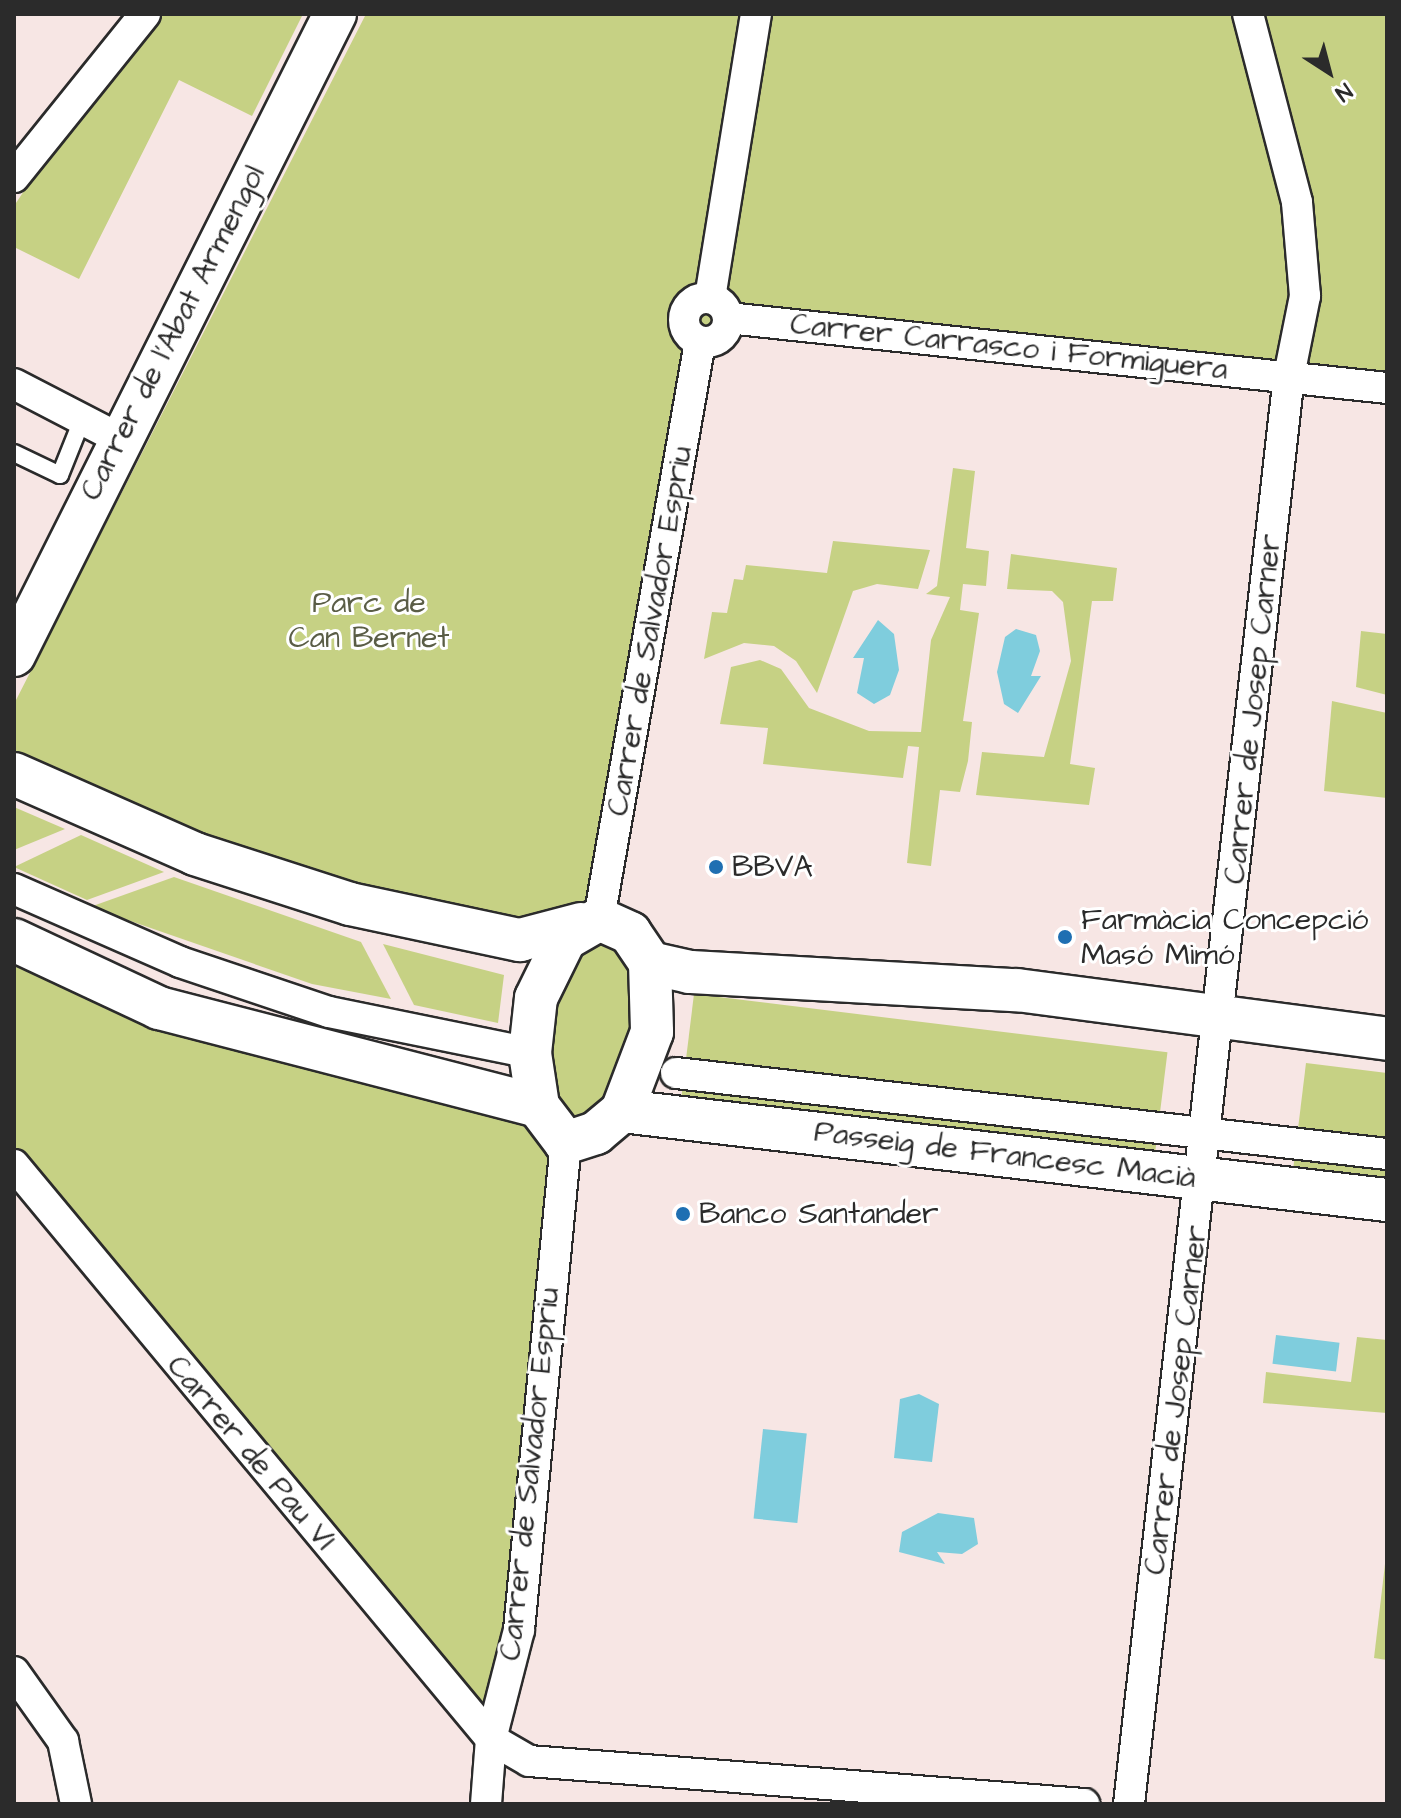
<!DOCTYPE html>
<meta charset="utf-8">
<style>
body{margin:0}
#map{position:relative;width:1401px;height:1818px;overflow:hidden;background:#f7e6e4;font-family:"Architects Daughter",sans-serif}
div>[style]{position:absolute}
.green>*{inset:0;background:#c6d184;transform-origin:0 0}
.water>*{inset:0;background:#7fcddd;transform-origin:0 0}
.roads{filter:drop-shadow(2px 0 #2b2b2b) drop-shadow(-2px 0 #2b2b2b) drop-shadow(0 2px #2b2b2b) drop-shadow(0 -2px #2b2b2b)}
.lane>*{height:16px;margin:-8px;padding:0 8px;transform-origin:8px;border-radius:8px;background:#fff}
.street>*{height:30px;margin:-15px;padding:0 15px;transform-origin:15px;border-radius:15px;background:#fff}
.street>.ring{margin:-15px;padding:0;box-sizing:content-box;background:none;border:30px solid #fff;border-radius:50%}
.secondary>*{height:42px;margin:-21px;padding:0 21px;transform-origin:21px;border-radius:21px;background:#fff}
.dots>*{width:22px;height:22px;translate:-50% -50%;box-sizing:border-box;border:4px solid #fff;border-radius:50%}
span{translate:-50% -50%;white-space:nowrap;text-align:center;line-height:1.15;-webkit-text-stroke:6px #fff;paint-order:stroke}
.street-label{font-size:30px;color:#2b2b2b}
.park-label{font-size:30px;color:#5a5d46}
.poi-label{font-size:30px;color:#2b2b2b}
.left{translate:0 -50%;text-align:left}
.frame{position:absolute;inset:0;border:16px solid #2b2b2b;pointer-events:none}
.north{position:absolute;left:1289px;top:32px;width:80px;height:80px;-webkit-text-stroke:6px #fff;paint-order:stroke;rotate:144deg;font-size:22px;font-weight:700;line-height:32px;text-align:center;color:#2b2b2b}
.north::after{content:'';display:block;margin:auto;width:28px;height:36px;background:#2b2b2b;clip-path:polygon(50% 0,100% 100%,50% 72%,0 100%)}
</style>
<div id="map">
<div class="green">
<i style="clip-path:polygon(160px 14px,303px 14px,252px 116px,179px 80px,79px 279px,14px 247px,14px 206px,91px 90px,140px 47px)"></i>
<i style="clip-path:polygon(366px 14px,1387px 14px,1387px 374px,728px 318px,700px 342px,599px 918px,619px 925px,652px 1032px,581px 1140px,491px 1739px,14px 1165px,14px 940px,537px 1106px,552px 957px,336px 902px,14px 771px,14px 704px)"></i>
<i style="clip-path:polygon(953px 468px,975px 471px,966px 548px,989px 551px,986px 586px,963px 584px,960px 610px,979px 613px,963px 721px,972px 722px,968px 761px,960px 792px,940px 790px,931px 866px,907px 863px,919px 747px,908px 746px,903px 778px,763px 764px,768px 728px,720px 724px,731px 667px,760px 660px,781px 669px,809px 708px,869px 731px,921px 732px,931px 640px,950px 597px,926px 594px,937px 586px)"></i>
<i style="clip-path:polygon(833px 541px,930px 550px,918px 589px,877px 584px,853px 591px,817px 693px,796px 661px,774px 646px,744px 643px,704px 659px,712px 612px,727px 613px,734px 579px,743px 580px,746px 565px,827px 573px)"></i>
<i style="clip-path:polygon(1011px 554px,1117px 568px,1113px 601px,1092px 601px,1070px 764px,1095px 768px,1089px 805px,976px 795px,982px 752px,1044px 757px,1071px 661px,1063px 602px,1052px 591px,1007px 589px)"></i>
<i style="clip-path:polygon(1361px 631px,1387px 634px,1387px 695px,1356px 687px)"></i>
<i style="clip-path:polygon(1332px 701px,1387px 713px,1387px 798px,1324px 791px)"></i>
<i style="clip-path:polygon(14px 807px,65px 829px,14px 850px)"></i>
<i style="clip-path:polygon(81px 835px,164px 872px,87px 900px,14px 867px)"></i>
<i style="clip-path:polygon(174px 877px,361px 942px,391px 999px,312px 984px,90px 907px)"></i>
<i style="clip-path:polygon(383px 944px,504px 975px,498px 1023px,414px 1005px)"></i>
<i style="left:694px;top:994px;width:477px;height:111px;rotate:7deg"></i>
<i style="clip-path:polygon(1306px 1063px,1387px 1073px,1387px 1180px,1293px 1170px)"></i>
<i style="clip-path:polygon(1357px 1337px,1387px 1340px,1387px 1413px,1263px 1403px,1266px 1372px,1351px 1382px)"></i>
<i style="clip-path:polygon(1387px 1547px,1387px 1660px,1374px 1658px)"></i>
</div>
<div class="water">
<i style="clip-path:polygon(878px 620px,894px 634px,899px 670px,890px 695px,874px 704px,857px 693px,864px 658px,853px 658px)"></i>
<i style="clip-path:polygon(1016px 629px,1036px 635px,1040px 651px,1031px 676px,1041px 676px,1018px 713px,1004px 704px,997px 672px,1005px 637px)"></i>
<i style="left:1276px;top:1335px;width:64px;height:29px;rotate:7deg"></i>
<i style="clip-path:polygon(919px 1394px,939px 1404px,932px 1462px,894px 1458px,900px 1399px)"></i>
<i style="left:763px;top:1429px;width:44px;height:90px;rotate:6deg"></i>
<i style="clip-path:polygon(938px 1513px,974px 1518px,978px 1544px,962px 1554px,937px 1552px,945px 1564px,899px 1552px,902px 1532px)"></i>
</div>
<div class="roads">
<div class="lane">
<i style="left:14px;top:453px;width:51px;rotate:25.6deg"></i>
<i style="left:60px;top:475px;width:59px;rotate:-68.2deg"></i>
</div>
<div class="street">
<i style="left:14px;top:177px;width:209px;rotate:-51.2deg"></i>
<i class="ring" style="left:684px;top:298px;width:14px;height:14px"></i>
<i style="left:710px;top:298px;width:288px;rotate:-80.8deg"></i>
<i style="left:728px;top:318px;width:663px;rotate:6.06deg"></i>
<i style="left:14px;top:384px;width:117px;rotate:27.4deg"></i>
<i style="left:14px;top:889px;width:181px;rotate:23.7deg"></i>
<i style="left:180px;top:962px;width:157px;rotate:18.6deg"></i>
<i style="left:329px;top:1012px;width:205px;rotate:11.5deg"></i>
<i style="left:599px;top:919px;width:586px;rotate:-80.07deg"></i>
<i style="left:676px;top:1073px;width:716px;rotate:6.5deg"></i>
<i style="left:14px;top:1165px;width:746px;rotate:50.27deg"></i>
<i style="left:491px;top:1739px;width:44px;rotate:30.1deg"></i>
<i style="left:529px;top:1761px;width:557px;rotate:4.43deg"></i>
<i style="left:14px;top:1672px;width:85px;rotate:54.6deg"></i>
<i style="left:63px;top:1741px;width:64px;rotate:78.3deg"></i>
<i style="left:486px;top:1804px;width:65px;rotate:-85.6deg"></i>
<i style="left:491px;top:1739px;width:113px;rotate:-75.6deg"></i>
<i style="left:519px;top:1630px;width:489px;rotate:-84.5deg"></i>
<i style="left:1129px;top:1804px;width:1437px;rotate:-83.61deg"></i>
<i style="left:1289px;top:376px;width:82px;rotate:-78.7deg"></i>
<i style="left:1305px;top:296px;width:94px;rotate:-94.9deg"></i>
<i style="left:1297px;top:202px;width:194px;rotate:-104.6deg"></i>
</div>
<div class="secondary">
<i style="left:14px;top:655px;width:717px;rotate:-63.4deg"></i>
<i style="left:14px;top:774px;width:198px;rotate:23.8deg"></i>
<i style="left:195px;top:854px;width:163px;rotate:17.9deg"></i>
<i style="left:350px;top:904px;width:174px;rotate:12deg"></i>
<i style="left:520px;top:940px;width:63px;rotate:-14.7deg"></i>
<i style="left:599px;top:919px;width:34px;rotate:24deg"></i>
<i style="left:630px;top:933px;width:36px;rotate:56deg"></i>
<i style="left:650px;top:963px;width:69px;rotate:88.3deg"></i>
<i style="left:652px;top:1032px;width:85px;rotate:110.8deg"></i>
<i style="left:622px;top:1111px;width:34px;rotate:140deg"></i>
<i style="left:596px;top:1133px;width:32px;rotate:162deg"></i>
<i style="left:566px;top:1143px;width:46px;rotate:-127.1deg"></i>
<i style="left:538px;top:1106px;width:54px;rotate:-98.6deg"></i>
<i style="left:530px;top:1053px;width:55px;rotate:-83.8deg"></i>
<i style="left:536px;top:998px;width:66px;rotate:-63.8deg"></i>
<i style="left:565px;top:939px;width:39px;rotate:-30deg"></i>
<i style="left:14px;top:940px;width:160px;rotate:25.1deg"></i>
<i style="left:159px;top:1008px;width:391px;rotate:14.5deg"></i>
<i style="left:650px;top:963px;width:41px;rotate:12.7deg"></i>
<i style="left:690px;top:972px;width:327px;rotate:3.2deg"></i>
<i style="left:1017px;top:990px;width:373px;rotate:7.5deg"></i>
<i style="left:622px;top:1111px;width:770px;rotate:6.64deg"></i>
</div>
</div>
<div class="dots">
<i style="left:716px;top:867px;background:#1f6fb2"></i>
<i style="left:1065px;top:937px;background:#1f6fb2"></i>
<i style="left:683px;top:1214px;background:#1f6fb2"></i>
</div>
<div class="street-label">
<span style="left:173px;top:333px;rotate:-63deg">Carrer de l'Abat Armengol</span>
<span style="left:1009px;top:347px;rotate:6deg">Carrer Carrasco i Formiguera</span>
<span style="left:650px;top:631px;rotate:-80deg">Carrer de Salvador Espriu</span>
<span style="left:1253px;top:709px;rotate:-84deg">Carrer de Josep Carner</span>
<span style="left:1005px;top:1155px;rotate:7deg">Passeig de Francesc Macià</span>
<span style="left:1176px;top:1400px;rotate:-83deg">Carrer de Josep Carner</span>
<span style="left:251px;top:1453px;rotate:50deg">Carrer de Pau VI</span>
<span style="left:530px;top:1474px;rotate:-84deg">Carrer de Salvador Espriu</span>
</div>
<div class="park-label">
<span style="left:369px;top:620px">Parc de<br>Can Bernet</span>
</div>
<div class="poi-label">
<span class="left" style="left:732px;top:867px">BBVA</span>
<span class="left" style="left:1081px;top:937px">Farmàcia Concepció<br>Masó Mimó</span>
<span class="left" style="left:699px;top:1214px">Banco Santander</span>
</div>
<div class="frame"></div>
<div class="north">N</div>
</div>
